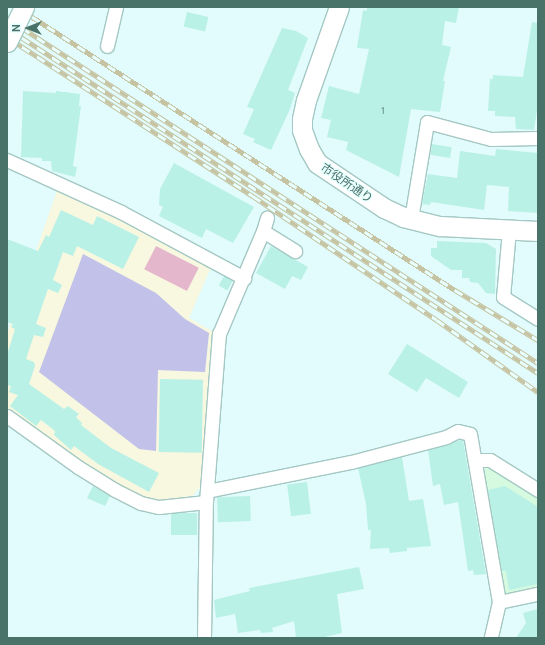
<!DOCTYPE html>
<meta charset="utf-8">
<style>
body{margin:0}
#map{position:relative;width:545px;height:645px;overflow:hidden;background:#e2fbfc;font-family:Cabin,"Noto Sans JP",sans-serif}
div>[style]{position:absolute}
.education>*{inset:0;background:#f7f8df}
.medical>*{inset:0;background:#d5fae0}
.green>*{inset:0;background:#c1c1e9}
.water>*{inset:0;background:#e5b7cc;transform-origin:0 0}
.building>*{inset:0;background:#baf1e6;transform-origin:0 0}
.roads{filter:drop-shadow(1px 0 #a4c8c3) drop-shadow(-1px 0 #a4c8c3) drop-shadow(0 1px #a4c8c3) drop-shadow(0 -1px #a4c8c3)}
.street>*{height:13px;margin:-6.5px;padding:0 6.5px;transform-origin:6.5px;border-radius:6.5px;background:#fff}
.secondary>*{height:19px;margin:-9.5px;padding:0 9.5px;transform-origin:9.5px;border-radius:9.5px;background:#fff}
.rail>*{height:4.5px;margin-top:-2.25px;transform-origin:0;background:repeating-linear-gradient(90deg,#e8ffff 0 9px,#c5c3a1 0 18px);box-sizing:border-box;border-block:1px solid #c5c3a1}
.bridges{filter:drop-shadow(1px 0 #a2cbc5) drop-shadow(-1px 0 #a2cbc5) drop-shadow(0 1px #a2cbc5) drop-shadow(0 -1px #a2cbc5)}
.secondary-bridge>*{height:19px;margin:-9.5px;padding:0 9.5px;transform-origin:9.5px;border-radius:9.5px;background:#fff}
span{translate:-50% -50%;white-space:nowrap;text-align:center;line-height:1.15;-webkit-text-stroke:3px #e8ffff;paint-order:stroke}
.number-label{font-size:10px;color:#659288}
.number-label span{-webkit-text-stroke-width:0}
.street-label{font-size:12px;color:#497369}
.frame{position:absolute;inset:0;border:8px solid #497369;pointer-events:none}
.north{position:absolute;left:8px;top:8px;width:40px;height:40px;-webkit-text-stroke:3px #e8ffff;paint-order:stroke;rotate:270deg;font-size:11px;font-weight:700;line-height:16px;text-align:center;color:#497369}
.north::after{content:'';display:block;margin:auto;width:14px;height:18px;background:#497369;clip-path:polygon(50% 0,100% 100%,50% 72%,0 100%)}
</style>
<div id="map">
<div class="education">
<i style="clip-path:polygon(58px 188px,212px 265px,189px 318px,212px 331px,202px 489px,198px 489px,193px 496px,162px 502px,143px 500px,126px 492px,7px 411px,7px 334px)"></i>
</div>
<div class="medical">
<i style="clip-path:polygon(484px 463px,538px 497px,538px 590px,503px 597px,479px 467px)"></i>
</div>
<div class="green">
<i style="clip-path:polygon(83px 254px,156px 293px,185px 319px,209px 333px,205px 372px,158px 370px,156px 451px,139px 449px,39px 372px)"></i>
</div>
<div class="water">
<i style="left:156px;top:246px;width:48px;height:26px;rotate:27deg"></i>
</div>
<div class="building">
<i style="clip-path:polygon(367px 7px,459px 7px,456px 23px,445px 21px,442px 45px,451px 47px,443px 81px,445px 81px,440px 112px,411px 109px,399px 177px,346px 150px,348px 142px,327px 137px,331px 120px,321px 118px,329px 86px,359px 94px,369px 49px,357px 48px,363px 10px,367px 11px)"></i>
<i style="left:187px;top:12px;width:22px;height:15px;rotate:13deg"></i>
<i style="clip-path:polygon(532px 22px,538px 23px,538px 104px,534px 130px,516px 129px,515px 117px,495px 116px,495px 111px,488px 111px,490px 79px,493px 79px,493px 75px,523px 77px)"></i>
<i style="clip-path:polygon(282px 28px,296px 31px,308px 38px,288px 90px,295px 93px,290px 109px,271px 150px,253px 142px,255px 139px,243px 134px,254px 109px,247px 107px)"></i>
<i style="clip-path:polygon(23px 91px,56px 93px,56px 91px,80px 94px,79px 106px,81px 106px,73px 166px,77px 167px,75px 177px,52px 171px,51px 161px,42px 161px,42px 158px,21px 157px)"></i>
<i style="left:432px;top:144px;width:20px;height:11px;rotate:9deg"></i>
<i style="clip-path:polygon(496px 149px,538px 153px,538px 213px,508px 211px,509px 187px,487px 185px,484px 210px,431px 202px,430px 205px,422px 204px,428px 174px,457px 178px,460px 151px,495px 156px)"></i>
<i style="clip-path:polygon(174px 163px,254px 207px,233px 243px,206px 229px,202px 238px,159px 216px,163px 207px,159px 205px,160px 189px)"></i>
<i style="clip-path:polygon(61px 210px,93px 225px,97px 216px,139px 237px,123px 269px,77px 246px,73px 256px,63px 252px,53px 280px,62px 285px,58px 293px,48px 289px,36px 324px,46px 328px,43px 337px,34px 335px,26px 359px,34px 362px,35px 366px,29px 384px,64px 409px,68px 406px,79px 414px,76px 417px,82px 423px,81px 425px,111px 448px,159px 473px,149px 492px,98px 464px,74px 446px,71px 450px,54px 435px,55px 431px,41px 420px,36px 426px,10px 406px,18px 395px,9px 392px,11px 386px,7px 385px,7px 355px,15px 329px,11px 327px,13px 324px,7px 322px,7px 239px,38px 251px,46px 235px,49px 237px)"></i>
<i style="clip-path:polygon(437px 241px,486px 243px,496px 249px,495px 294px,486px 293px,478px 283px,470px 282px,469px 278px,462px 278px,462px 270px,451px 270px,431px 256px,431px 248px,437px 248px)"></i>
<i style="clip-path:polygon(271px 246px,308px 267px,301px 280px,292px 276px,285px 289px,256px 273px)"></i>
<i style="left:224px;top:276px;width:10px;height:11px;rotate:29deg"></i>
<i style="clip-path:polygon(407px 344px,468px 382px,459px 398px,426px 378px,417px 392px,388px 374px)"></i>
<i style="left:160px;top:379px;width:43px;height:73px;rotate:1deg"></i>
<i style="clip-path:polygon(461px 440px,463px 440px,486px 574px,474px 575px,473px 570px,468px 571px,458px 502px,444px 505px,440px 484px,433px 486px,428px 450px)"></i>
<i style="clip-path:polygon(402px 457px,409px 501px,423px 499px,431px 546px,407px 548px,407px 551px,390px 553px,389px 548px,370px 549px,371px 530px,368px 530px,366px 504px,358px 468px)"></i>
<i style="left:307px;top:482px;width:32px;height:20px;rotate:83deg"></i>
<i style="clip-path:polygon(93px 486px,110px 496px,105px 506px,87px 498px)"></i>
<i style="clip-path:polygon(505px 486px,538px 507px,538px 584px,509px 590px,506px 571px,502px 571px,488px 490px)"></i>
<i style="left:250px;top:496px;width:25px;height:33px;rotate:88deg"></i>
<i style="left:197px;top:513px;width:22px;height:26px;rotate:90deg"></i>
<i style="clip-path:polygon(359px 567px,364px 589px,337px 594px,342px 633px,320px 638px,296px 638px,294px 621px,272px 628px,273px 632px,261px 633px,260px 630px,238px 633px,235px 614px,216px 618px,214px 600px,250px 591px,249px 588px)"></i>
<i style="clip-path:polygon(538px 609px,538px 638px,516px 638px,526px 623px,523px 613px)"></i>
</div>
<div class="roads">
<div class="street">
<i style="left:107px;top:46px;width:40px;rotate:-77deg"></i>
<i style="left:7px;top:160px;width:125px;rotate:24.5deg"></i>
<i style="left:121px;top:212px;width:140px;rotate:28.2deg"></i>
<i style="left:411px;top:219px;width:98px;rotate:-80.6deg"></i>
<i style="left:427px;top:122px;width:66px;rotate:14.9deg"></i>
<i style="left:491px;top:139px;width:47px;rotate:-1.2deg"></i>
<i style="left:509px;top:230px;width:67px;rotate:95.1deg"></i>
<i style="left:503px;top:297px;width:41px;rotate:32.2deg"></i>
<i style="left:263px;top:231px;width:14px;rotate:-73deg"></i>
<i style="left:7px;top:416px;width:87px;rotate:35.7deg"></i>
<i style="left:78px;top:467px;width:44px;rotate:31.9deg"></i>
<i style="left:115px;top:490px;width:29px;rotate:27deg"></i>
<i style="left:141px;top:503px;width:18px;rotate:13deg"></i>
<i style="left:159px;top:507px;width:47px;rotate:-6.1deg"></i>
<i style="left:475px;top:460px;width:15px"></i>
<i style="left:490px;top:460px;width:57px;rotate:32deg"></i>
<i style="left:207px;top:491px;width:147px;rotate:-11.4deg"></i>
<i style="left:351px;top:462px;width:98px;rotate:-14.7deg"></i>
<i style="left:446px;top:437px;width:13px;rotate:-27deg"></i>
<i style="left:458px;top:431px;width:12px;rotate:14deg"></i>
<i style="left:470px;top:434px;width:170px;rotate:80.2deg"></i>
<i style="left:499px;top:602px;width:37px;rotate:103deg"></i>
<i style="left:499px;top:602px;width:40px;rotate:-12deg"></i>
<i style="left:204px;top:638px;width:136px;rotate:-89.2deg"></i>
<i style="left:206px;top:502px;width:169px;rotate:-85.6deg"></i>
<i style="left:219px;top:334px;width:112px;rotate:-66.9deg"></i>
<i style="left:263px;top:231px;width:38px;rotate:32deg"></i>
</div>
<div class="secondary">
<i style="left:339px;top:7px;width:99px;rotate:109.5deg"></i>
<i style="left:306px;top:100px;width:19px;rotate:102deg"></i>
<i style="left:302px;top:119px;width:11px;rotate:90deg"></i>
<i style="left:302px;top:130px;width:20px;rotate:70deg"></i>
<i style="left:309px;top:149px;width:16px;rotate:60deg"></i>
<i style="left:317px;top:163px;width:81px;rotate:33.9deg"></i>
<i style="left:384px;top:208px;width:21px;rotate:25deg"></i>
<i style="left:403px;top:217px;width:38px;rotate:14deg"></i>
<i style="left:440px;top:226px;width:98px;rotate:2.9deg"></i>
</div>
</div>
<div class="rail">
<i style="left:17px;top:7px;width:521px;rotate:32.87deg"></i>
<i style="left:455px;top:290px;width:97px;rotate:31.1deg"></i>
<i style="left:7px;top:18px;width:633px;rotate:33.01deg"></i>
<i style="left:7px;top:28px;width:633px;rotate:33.01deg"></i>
<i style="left:7px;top:37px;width:293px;rotate:32.9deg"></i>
<i style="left:253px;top:196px;width:222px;rotate:34deg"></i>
<i style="left:437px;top:320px;width:124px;rotate:35.5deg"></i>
</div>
<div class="bridges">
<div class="secondary-bridge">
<i style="left:7px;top:42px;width:39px;rotate:-64deg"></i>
</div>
</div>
<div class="number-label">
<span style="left:383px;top:111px">1</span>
</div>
<div class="street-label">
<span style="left:347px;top:183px;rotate:34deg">市役所通り</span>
</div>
<div class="frame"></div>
<div class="north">N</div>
</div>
